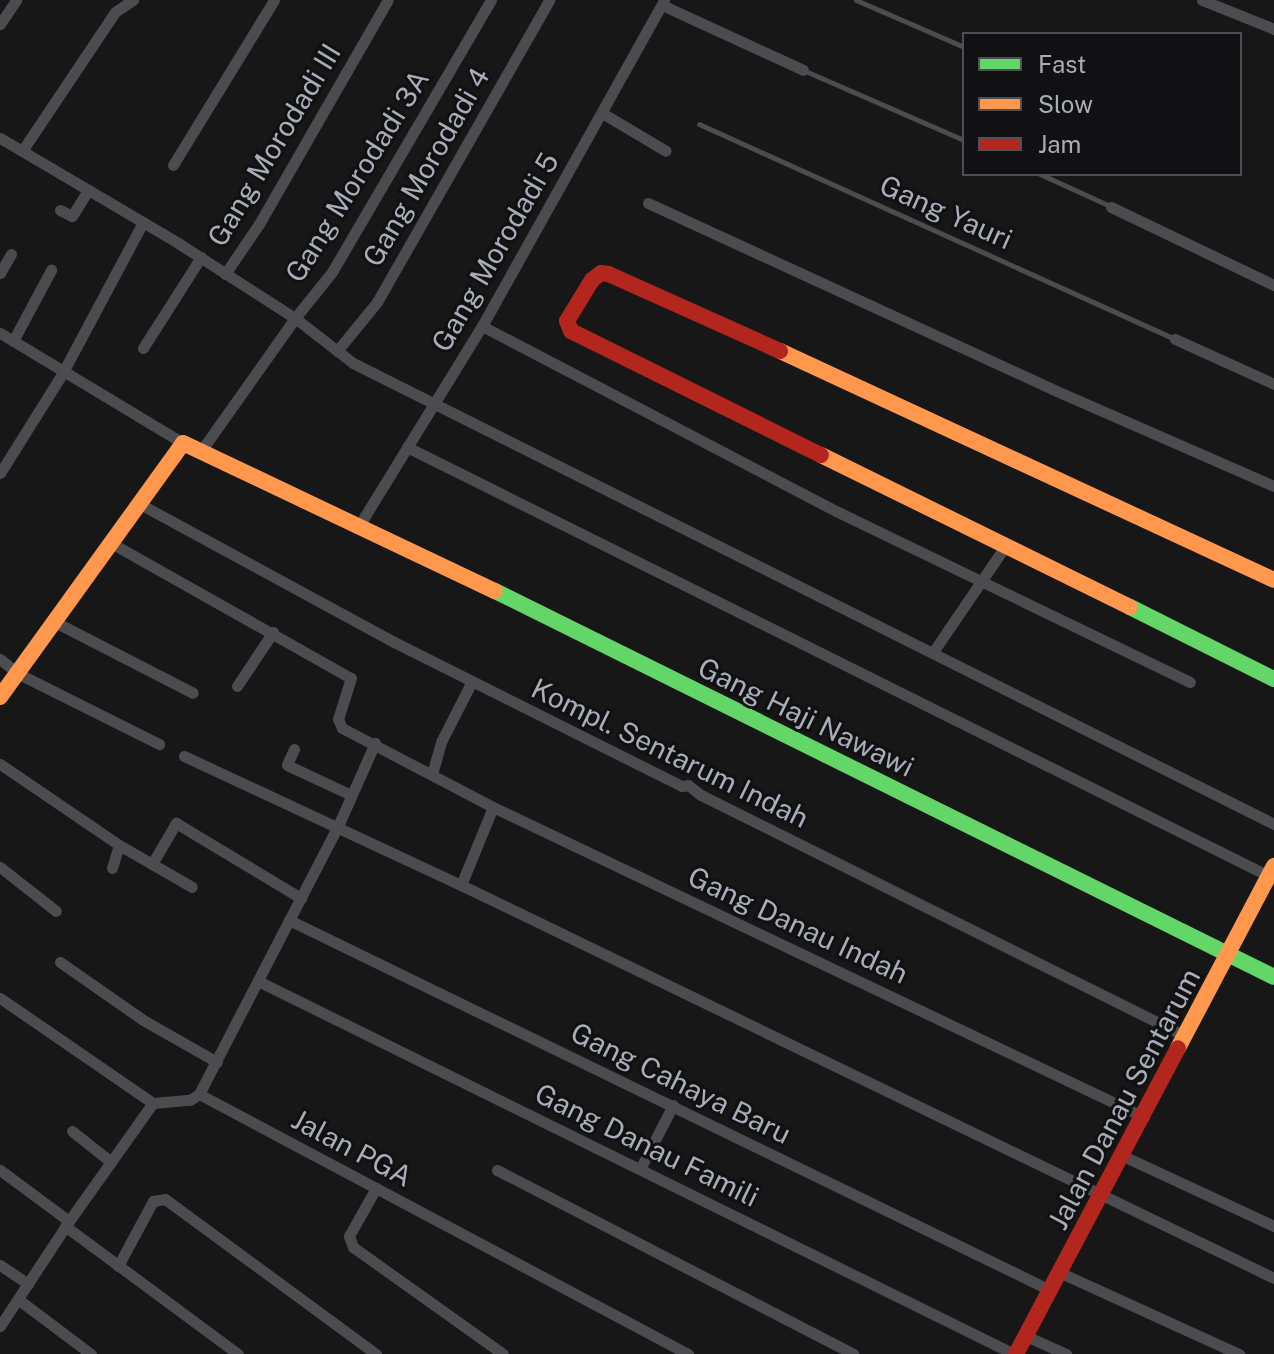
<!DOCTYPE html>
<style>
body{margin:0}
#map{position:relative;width:1274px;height:1354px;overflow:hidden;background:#171717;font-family:"Public Sans",sans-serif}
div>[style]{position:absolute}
.lane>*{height:5px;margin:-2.5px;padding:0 2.5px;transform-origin:2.5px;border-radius:2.5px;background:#4b4c50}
.street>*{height:11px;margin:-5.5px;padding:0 5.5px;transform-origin:5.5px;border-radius:5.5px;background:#4b4c50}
.fast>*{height:16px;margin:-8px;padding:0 8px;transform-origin:8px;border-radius:8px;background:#63d668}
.slow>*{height:16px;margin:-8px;padding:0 8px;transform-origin:8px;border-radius:8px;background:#ff974d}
.jam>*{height:16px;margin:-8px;padding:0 8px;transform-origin:8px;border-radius:8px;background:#b3261e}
span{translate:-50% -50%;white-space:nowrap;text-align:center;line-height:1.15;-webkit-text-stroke:6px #111113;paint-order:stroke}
.street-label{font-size:28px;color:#a8adb8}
.legend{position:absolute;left:962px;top:32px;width:280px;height:144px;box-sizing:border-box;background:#111113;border:2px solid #4d4f55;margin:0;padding:10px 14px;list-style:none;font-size:24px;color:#a8adb8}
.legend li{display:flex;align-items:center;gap:16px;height:40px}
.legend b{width:40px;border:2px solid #4d4f55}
</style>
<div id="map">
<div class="lane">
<i style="left:856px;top:0;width:118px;rotate:23.5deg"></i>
<i style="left:803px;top:70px;width:176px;rotate:23.5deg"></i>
<i style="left:699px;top:124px;width:522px;rotate:24.31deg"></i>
<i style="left:1040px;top:174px;width:77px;rotate:24.6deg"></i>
</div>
<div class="street">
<i style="left:1202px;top:0;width:78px;rotate:21.9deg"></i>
<i style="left:662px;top:5px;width:155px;rotate:24.7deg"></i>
<i style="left:0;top:24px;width:29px;rotate:-56deg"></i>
<i style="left:602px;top:113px;width:74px;rotate:30.7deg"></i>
<i style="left:0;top:138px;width:207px;rotate:30.5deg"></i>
<i style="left:178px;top:243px;width:139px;rotate:32.7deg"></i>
<i style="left:295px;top:318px;width:73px;rotate:37.8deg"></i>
<i style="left:353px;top:363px;width:1030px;rotate:26.59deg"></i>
<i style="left:22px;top:151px;width:167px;rotate:-56.2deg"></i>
<i style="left:115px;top:12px;width:22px;rotate:-34deg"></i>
<i style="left:173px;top:165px;width:193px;rotate:-58.5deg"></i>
<i style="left:648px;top:203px;width:445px;rotate:24.7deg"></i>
<i style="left:1052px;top:389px;width:242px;rotate:23.6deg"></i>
<i style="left:1111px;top:207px;width:181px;rotate:25.6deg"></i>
<i style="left:60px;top:210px;width:13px;rotate:27deg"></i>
<i style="left:72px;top:216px;width:31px;rotate:-58deg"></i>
<i style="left:0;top:273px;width:22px;rotate:-60deg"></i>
<i style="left:225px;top:274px;width:60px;rotate:-55.8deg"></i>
<i style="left:259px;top:224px;width:258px;rotate:-60.1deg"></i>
<i style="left:482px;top:326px;width:399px;rotate:27.6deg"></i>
<i style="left:836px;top:511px;width:393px;rotate:25.8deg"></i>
<i style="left:0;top:333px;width:214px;rotate:31deg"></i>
<i style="left:1175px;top:339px;width:109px;rotate:24.4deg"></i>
<i style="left:13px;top:341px;width:81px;rotate:-61.8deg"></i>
<i style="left:143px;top:348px;width:108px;rotate:-57.5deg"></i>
<i style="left:337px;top:351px;width:63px;rotate:-50.8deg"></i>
<i style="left:377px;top:302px;width:348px;rotate:-60.3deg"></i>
<i style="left:407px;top:447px;width:963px;rotate:26.46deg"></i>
<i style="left:201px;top:451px;width:163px;rotate:-54.7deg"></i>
<i style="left:295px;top:318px;width:59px;rotate:-51.2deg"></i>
<i style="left:332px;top:272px;width:315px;rotate:-59.7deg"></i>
<i style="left:0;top:473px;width:117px;rotate:-57.9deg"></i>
<i style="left:62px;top:374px;width:172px;rotate:-61.9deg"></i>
<i style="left:138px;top:503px;width:291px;rotate:28.5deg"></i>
<i style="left:394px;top:642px;width:322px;rotate:26.6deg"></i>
<i style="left:682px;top:786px;width:6px;rotate:-9deg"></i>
<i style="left:688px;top:785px;width:16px;rotate:38deg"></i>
<i style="left:701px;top:795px;width:541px;rotate:26.47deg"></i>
<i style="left:360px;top:524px;width:233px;rotate:-58.4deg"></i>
<i style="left:482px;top:326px;width:373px;rotate:-60.8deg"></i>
<i style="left:111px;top:543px;width:275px;rotate:29.4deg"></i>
<i style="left:351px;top:678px;width:43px;rotate:107.6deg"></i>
<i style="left:338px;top:719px;width:10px;rotate:66deg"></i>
<i style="left:342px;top:728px;width:170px;rotate:27.6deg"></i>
<i style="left:493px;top:807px;width:721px;rotate:25.46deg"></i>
<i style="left:53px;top:621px;width:157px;rotate:27.2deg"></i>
<i style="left:933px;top:652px;width:130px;rotate:-55.7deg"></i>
<i style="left:0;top:659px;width:22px;rotate:39deg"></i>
<i style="left:17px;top:673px;width:159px;rotate:26.6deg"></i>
<i style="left:237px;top:686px;width:65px;rotate:-56.3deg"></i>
<i style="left:294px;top:749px;width:17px;rotate:114deg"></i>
<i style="left:287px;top:765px;width:71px;rotate:25.1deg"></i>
<i style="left:184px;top:756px;width:306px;rotate:25deg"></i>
<i style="left:461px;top:885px;width:903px;rotate:25.8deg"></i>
<i style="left:0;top:764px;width:144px;rotate:34.2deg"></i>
<i style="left:119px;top:845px;width:24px;rotate:107deg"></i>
<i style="left:432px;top:774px;width:35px;rotate:-74deg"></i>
<i style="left:442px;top:740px;width:66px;rotate:-63deg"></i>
<i style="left:119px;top:845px;width:84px;rotate:29.9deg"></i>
<i style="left:152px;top:864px;width:48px;rotate:-59.7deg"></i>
<i style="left:176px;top:823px;width:146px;rotate:31deg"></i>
<i style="left:0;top:867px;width:71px;rotate:38.2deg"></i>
<i style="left:461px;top:885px;width:84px;rotate:-67.7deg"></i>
<i style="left:289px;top:920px;width:846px;rotate:25.93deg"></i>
<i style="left:60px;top:962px;width:101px;rotate:34.9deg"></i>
<i style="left:143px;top:1020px;width:85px;rotate:29.6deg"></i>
<i style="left:258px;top:981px;width:843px;rotate:26.26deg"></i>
<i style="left:0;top:998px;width:186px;rotate:34.5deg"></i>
<i style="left:153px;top:1103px;width:37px;rotate:-5deg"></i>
<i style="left:190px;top:1100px;width:11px;rotate:-34deg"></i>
<i style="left:199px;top:1094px;width:554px;rotate:28deg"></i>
<i style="left:199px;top:1094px;width:302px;rotate:-62.6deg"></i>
<i style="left:338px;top:826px;width:91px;rotate:-66deg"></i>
<i style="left:72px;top:1131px;width:50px;rotate:38.5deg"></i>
<i style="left:1121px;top:1155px;width:169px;rotate:24.9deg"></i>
<i style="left:640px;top:1169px;width:72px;rotate:-62.7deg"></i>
<i style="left:0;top:1170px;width:86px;rotate:36.5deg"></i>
<i style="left:497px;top:1170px;width:401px;rotate:27.3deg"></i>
<i style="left:376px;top:1188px;width:55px;rotate:119.4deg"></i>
<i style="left:349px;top:1236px;width:12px;rotate:70deg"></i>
<i style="left:353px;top:1247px;width:184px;rotate:35.5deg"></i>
<i style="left:65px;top:1226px;width:215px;rotate:36.5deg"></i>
<i style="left:0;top:1265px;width:34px;rotate:34deg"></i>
<i style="left:118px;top:1266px;width:74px;rotate:-61.7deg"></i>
<i style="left:153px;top:1201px;width:12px;rotate:-9deg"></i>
<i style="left:165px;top:1199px;width:262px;rotate:36.3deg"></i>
<i style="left:1061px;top:1273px;width:196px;rotate:24.5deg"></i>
<i style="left:19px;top:1300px;width:90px;rotate:36.9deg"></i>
<i style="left:0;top:1326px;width:126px;rotate:-56.7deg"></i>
<i style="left:69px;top:1221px;width:145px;rotate:-54.6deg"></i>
<i style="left:1026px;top:1336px;width:44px;rotate:24.2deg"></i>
</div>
<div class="fast">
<i style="left:495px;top:591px;width:869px;rotate:26.36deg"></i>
<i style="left:1130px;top:607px;width:161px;rotate:26.6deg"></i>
</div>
<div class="slow">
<i style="left:780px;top:351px;width:544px;rotate:24.87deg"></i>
<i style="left:821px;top:455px;width:344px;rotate:26.2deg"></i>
<i style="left:0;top:697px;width:313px;rotate:-54.2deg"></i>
<i style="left:183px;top:443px;width:345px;rotate:25.4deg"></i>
<i style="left:1178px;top:1048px;width:206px;rotate:-62.2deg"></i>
</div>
<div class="jam">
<i style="left:780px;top:351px;width:188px;rotate:-155.8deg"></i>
<i style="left:609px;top:274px;width:8px;rotate:-173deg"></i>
<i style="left:601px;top:273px;width:11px;rotate:142deg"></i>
<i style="left:592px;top:280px;width:48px;rotate:121.4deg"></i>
<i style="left:567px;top:321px;width:11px;rotate:68deg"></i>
<i style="left:571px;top:331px;width:279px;rotate:26.4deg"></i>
<i style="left:1016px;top:1354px;width:346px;rotate:-62.1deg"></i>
</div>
<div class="street-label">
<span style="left:274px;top:145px;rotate:-59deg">Gang Morodadi III</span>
<span style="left:426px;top:167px;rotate:-60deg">Gang Morodadi 4</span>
<span style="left:357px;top:176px;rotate:-58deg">Gang Morodadi 3A</span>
<span style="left:946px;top:212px;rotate:24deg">Gang Yauri</span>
<span style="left:495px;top:252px;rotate:-60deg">Gang Morodadi 5</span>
<span style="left:806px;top:717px;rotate:26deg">Gang Haji Nawawi</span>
<span style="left:670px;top:753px;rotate:26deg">Kompl. Sentarum Indah</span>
<span style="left:798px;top:925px;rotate:25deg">Gang Danau Indah</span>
<span style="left:681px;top:1083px;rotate:26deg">Gang Cahaya Baru</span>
<span style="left:1124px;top:1099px;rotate:-62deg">Jalan Danau Sentarum</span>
<span style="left:647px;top:1145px;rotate:26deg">Gang Danau Famili</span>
<span style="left:352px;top:1148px;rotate:28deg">Jalan PGA</span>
</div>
<ul class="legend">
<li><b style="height:10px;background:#63d668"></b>Fast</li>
<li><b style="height:10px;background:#ff974d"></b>Slow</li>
<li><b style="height:10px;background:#b3261e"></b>Jam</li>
</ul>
</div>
